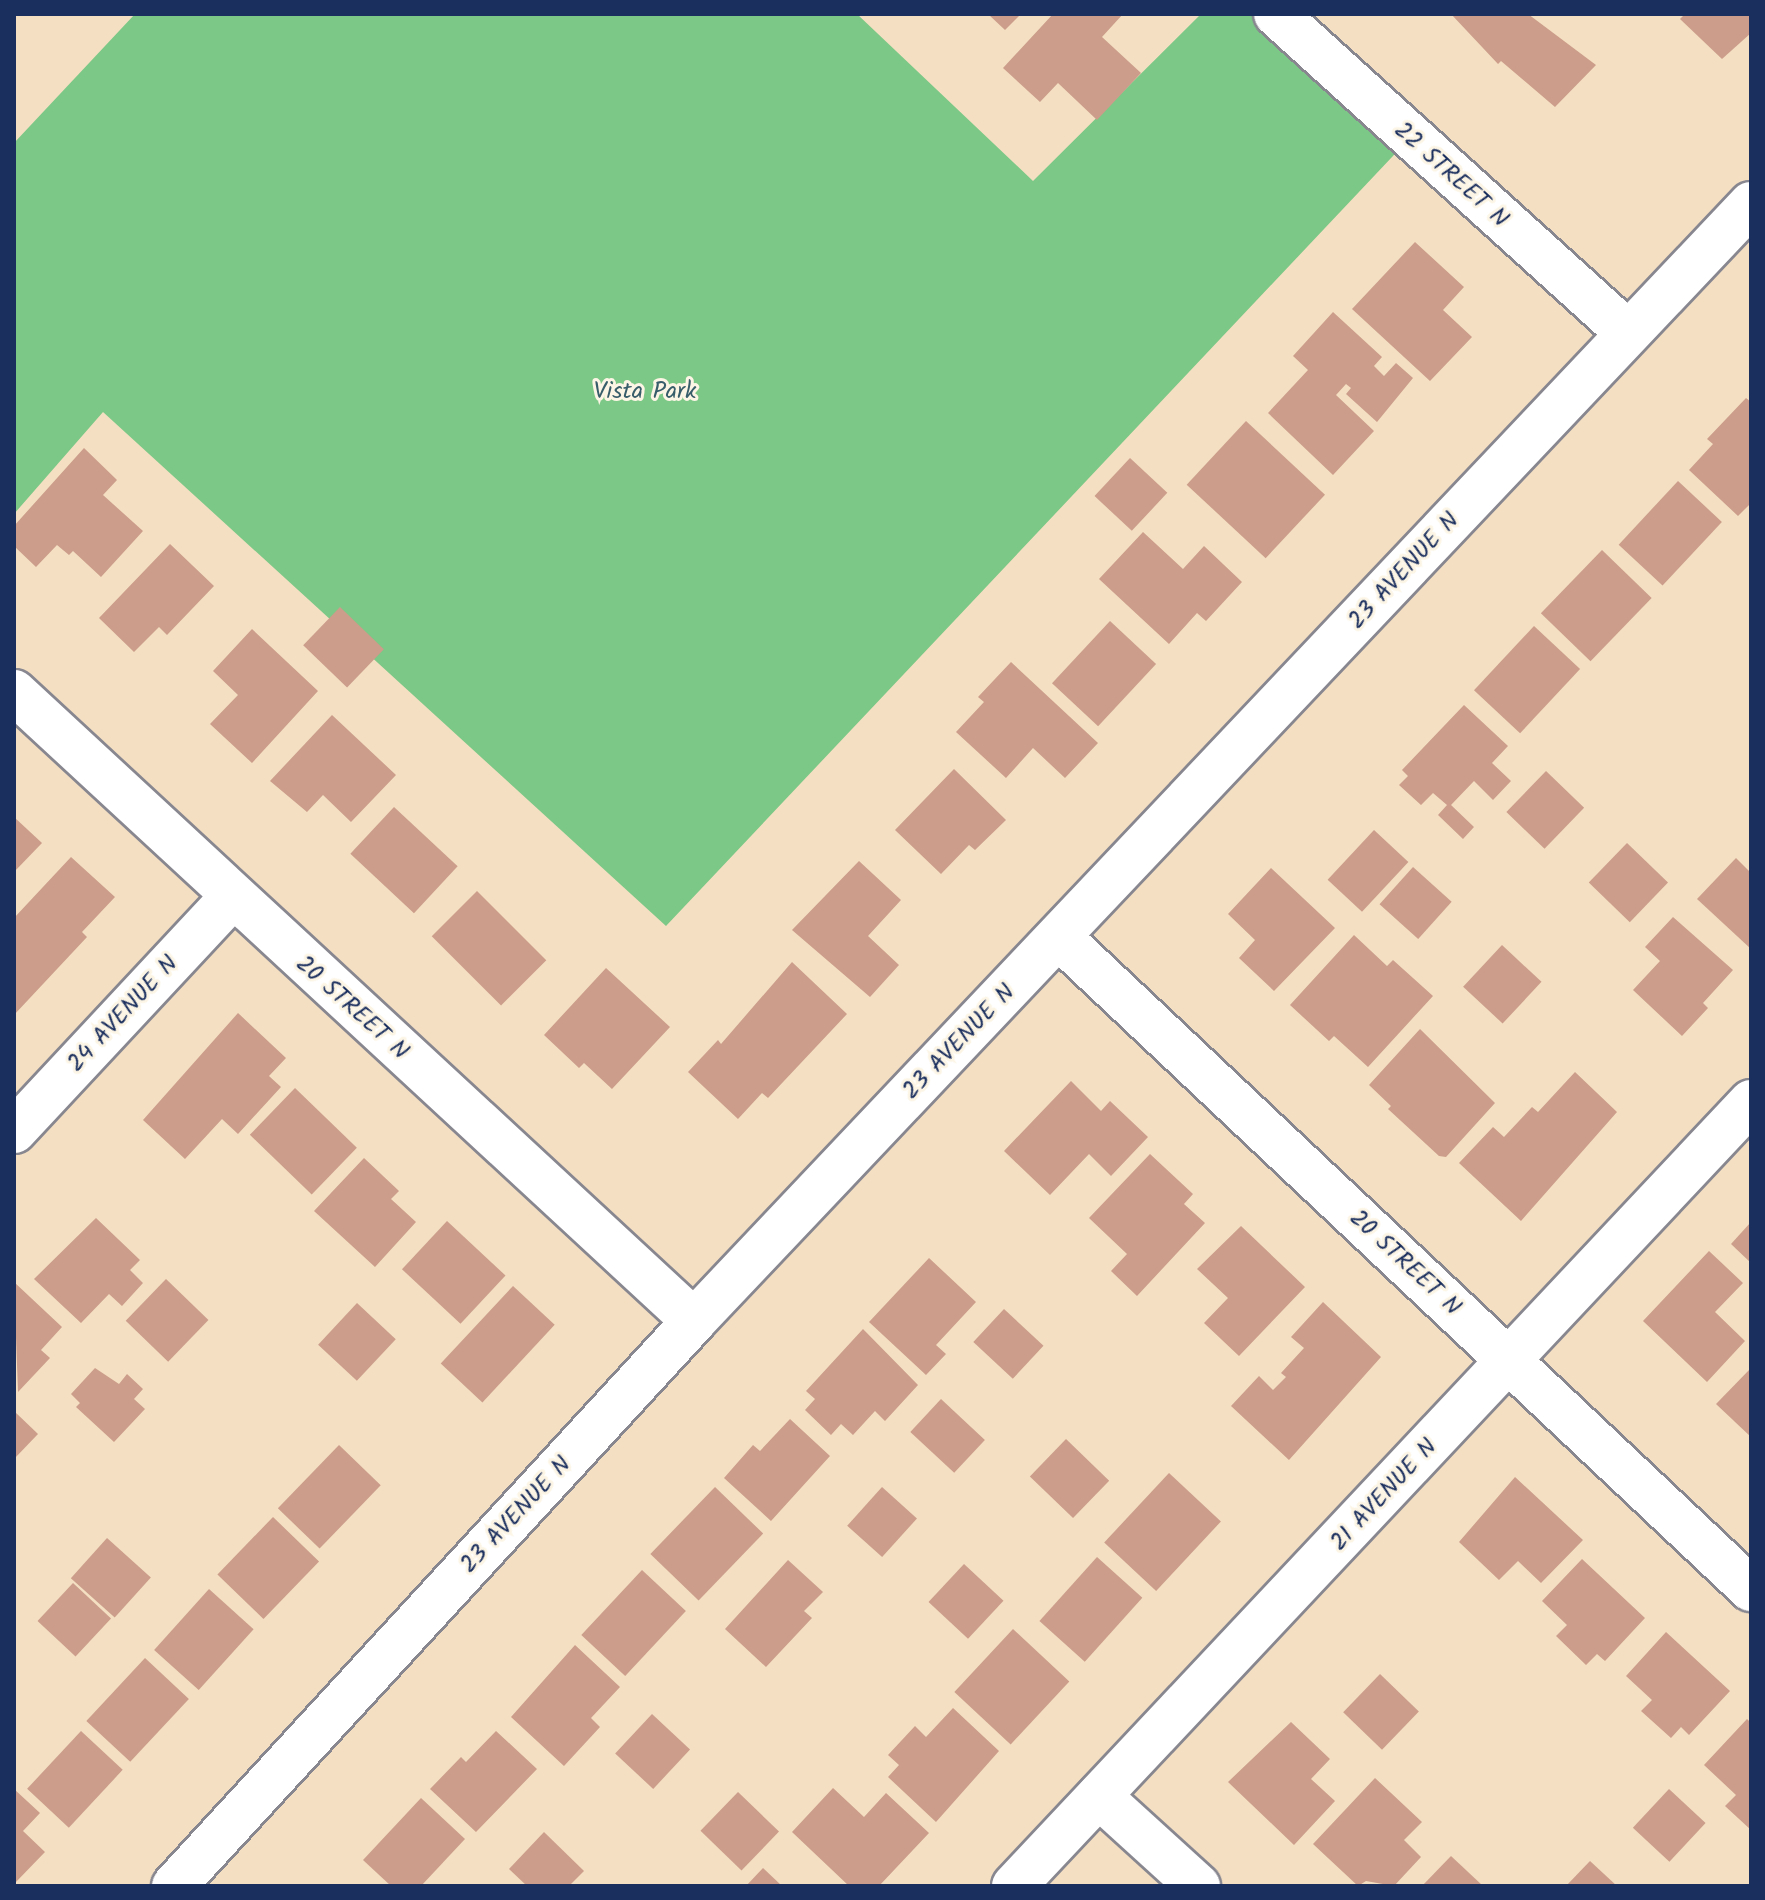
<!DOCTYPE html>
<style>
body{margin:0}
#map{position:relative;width:1765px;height:1900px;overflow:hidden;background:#f4dfc2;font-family:Kalam,sans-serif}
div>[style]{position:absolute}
.green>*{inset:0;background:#7cc886}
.building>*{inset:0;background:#cb9d8a;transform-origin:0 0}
.roads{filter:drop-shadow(2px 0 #888790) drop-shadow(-2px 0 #888790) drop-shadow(0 2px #888790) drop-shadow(0 -2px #888790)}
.minor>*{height:44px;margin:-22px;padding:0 22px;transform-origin:22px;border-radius:22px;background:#fff}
span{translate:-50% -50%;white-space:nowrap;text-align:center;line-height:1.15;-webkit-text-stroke:6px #fcf5e5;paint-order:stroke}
.street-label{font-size:24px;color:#1b2f5e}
.park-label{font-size:24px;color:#385d6a}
.frame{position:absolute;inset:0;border:16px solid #1b2f5e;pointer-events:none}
</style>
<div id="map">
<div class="green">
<i style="clip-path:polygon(135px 14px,857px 14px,1033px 181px,1201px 14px,1276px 14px,1409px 139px,666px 926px,103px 412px,14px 514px,14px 143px)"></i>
</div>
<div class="building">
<i style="clip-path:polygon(988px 14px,1021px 14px,1005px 30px)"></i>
<i style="clip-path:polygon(1053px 14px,1123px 14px,1102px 37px,1141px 73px,1097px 120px,1058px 83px,1040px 102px,1003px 68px)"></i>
<i style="clip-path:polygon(1451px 14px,1528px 14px,1596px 65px,1555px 107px,1501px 61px,1498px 64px)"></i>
<i style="clip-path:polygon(1685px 14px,1751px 14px,1751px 33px,1722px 59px,1680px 19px)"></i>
<i style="clip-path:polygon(1415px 242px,1464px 287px,1443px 310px,1472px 337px,1430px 381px,1352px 309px)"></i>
<i style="clip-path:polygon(1333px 312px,1382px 357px,1374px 366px,1384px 376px,1396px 363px,1413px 378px,1377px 422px,1346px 394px,1351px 388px,1346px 384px,1336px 395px,1374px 431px,1333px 475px,1268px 413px,1308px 370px,1293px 356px)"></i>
<i style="clip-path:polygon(1746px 398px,1751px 402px,1751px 503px,1738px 516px,1689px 470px,1713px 444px,1707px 439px)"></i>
<i style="left:1246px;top:421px;width:108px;height:87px;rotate:43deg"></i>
<i style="clip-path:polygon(84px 448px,117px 480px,103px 495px,143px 531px,101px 577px,73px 551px,69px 555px,57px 545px,36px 567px,14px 546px,14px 526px)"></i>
<i style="left:1130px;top:458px;width:51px;height:52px;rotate:43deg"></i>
<i style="left:1678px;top:481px;width:60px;height:87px;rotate:43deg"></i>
<i style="clip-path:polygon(1143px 532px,1183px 569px,1204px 546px,1242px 582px,1206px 621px,1197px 613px,1169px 644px,1099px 579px)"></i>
<i style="clip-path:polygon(170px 544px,214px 586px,167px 635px,159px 627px,134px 652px,99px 618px)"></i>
<i style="left:1602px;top:550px;width:69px;height:88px;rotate:44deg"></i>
<i style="left:340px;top:607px;width:61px;height:53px;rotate:44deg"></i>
<i style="left:1110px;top:621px;width:63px;height:85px;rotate:43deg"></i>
<i style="left:1534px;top:626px;width:63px;height:88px;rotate:43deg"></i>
<i style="clip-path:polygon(252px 629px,318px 691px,252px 763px,210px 724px,238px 695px,213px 671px)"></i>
<i style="clip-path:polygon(1011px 662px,1098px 743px,1065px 778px,1033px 748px,1006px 778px,956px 732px,984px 702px,978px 697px)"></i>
<i style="clip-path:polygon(1464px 705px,1508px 746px,1492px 763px,1511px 781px,1493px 800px,1474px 781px,1451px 805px,1474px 827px,1463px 839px,1438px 815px,1447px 805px,1433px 793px,1421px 805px,1399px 785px,1408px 776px,1402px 770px)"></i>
<i style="clip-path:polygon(332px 715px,396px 775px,351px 822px,323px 795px,307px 812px,270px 781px)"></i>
<i style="clip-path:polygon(954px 769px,1006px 820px,975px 850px,969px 845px,941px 874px,895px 830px)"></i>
<i style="left:1546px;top:771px;width:53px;height:57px;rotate:44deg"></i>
<i style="left:394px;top:807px;width:87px;height:64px;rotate:43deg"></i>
<i style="clip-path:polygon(14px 817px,42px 843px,14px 872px)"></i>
<i style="left:1374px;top:830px;width:47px;height:68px;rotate:43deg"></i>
<i style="left:1627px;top:843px;width:57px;height:55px;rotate:44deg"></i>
<i style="clip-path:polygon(71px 857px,115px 897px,82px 932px,87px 937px,14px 1015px,14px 918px)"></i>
<i style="clip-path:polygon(1736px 858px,1751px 873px,1751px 949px,1697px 899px)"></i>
<i style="clip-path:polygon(859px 861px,901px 900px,868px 936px,899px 965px,870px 997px,792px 930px)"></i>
<i style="left:1413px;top:867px;width:52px;height:50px;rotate:42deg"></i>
<i style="clip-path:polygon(1271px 868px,1335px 928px,1274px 991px,1239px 958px,1255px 940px,1228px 914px)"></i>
<i style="left:477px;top:891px;width:98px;height:64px;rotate:45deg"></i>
<i style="clip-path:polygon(1673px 917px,1733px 970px,1703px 1003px,1708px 1008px,1682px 1036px,1633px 990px,1660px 961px,1645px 947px)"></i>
<i style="clip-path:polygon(1354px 935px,1387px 966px,1393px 960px,1433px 996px,1368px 1067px,1334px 1036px,1329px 1041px,1290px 1005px)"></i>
<i style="left:1502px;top:945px;width:54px;height:57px;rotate:43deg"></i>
<i style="clip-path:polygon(792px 962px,847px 1014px,768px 1098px,762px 1093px,738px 1119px,688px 1072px,718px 1040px,721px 1044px)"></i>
<i style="clip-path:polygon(606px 968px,670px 1027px,612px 1089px,584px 1063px,579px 1068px,544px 1035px)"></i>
<i style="clip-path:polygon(238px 1013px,286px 1058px,269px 1076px,281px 1087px,238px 1134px,222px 1119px,185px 1159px,143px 1120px)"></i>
<i style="clip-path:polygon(1420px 1029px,1495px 1103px,1446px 1157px,1439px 1156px,1388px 1109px,1391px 1106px,1369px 1085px)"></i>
<i style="clip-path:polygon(1575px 1072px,1617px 1112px,1521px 1221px,1459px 1163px,1493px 1127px,1504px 1137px,1532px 1107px,1538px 1112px)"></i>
<i style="clip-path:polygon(1071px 1081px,1101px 1111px,1110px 1101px,1148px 1137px,1111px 1176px,1089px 1154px,1050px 1195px,1004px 1151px)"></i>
<i style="left:295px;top:1088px;width:86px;height:65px;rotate:44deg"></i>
<i style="clip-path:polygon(1150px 1154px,1193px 1194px,1184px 1204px,1205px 1223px,1137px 1296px,1111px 1271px,1127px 1254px,1089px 1218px)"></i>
<i style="clip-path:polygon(364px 1158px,399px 1191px,391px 1199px,416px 1222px,375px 1267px,314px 1211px)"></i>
<i style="clip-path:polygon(96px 1218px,140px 1260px,130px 1270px,143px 1283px,122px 1306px,109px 1294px,81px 1323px,34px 1279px)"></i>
<i style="left:447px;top:1221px;width:80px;height:66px;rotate:43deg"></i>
<i style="clip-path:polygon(1751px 1222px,1751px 1263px,1731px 1244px)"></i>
<i style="clip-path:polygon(1241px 1226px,1305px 1287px,1239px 1356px,1204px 1323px,1228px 1298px,1197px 1269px)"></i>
<i style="clip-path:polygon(1709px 1251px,1743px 1283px,1715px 1312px,1745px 1341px,1707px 1382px,1643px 1321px)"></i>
<i style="clip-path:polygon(929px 1258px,976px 1302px,936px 1345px,946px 1354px,926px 1375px,869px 1322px)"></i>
<i style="left:166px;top:1279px;width:59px;height:58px;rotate:44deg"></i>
<i style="clip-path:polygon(14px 1282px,62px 1327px,41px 1350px,50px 1358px,18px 1392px)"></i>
<i style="left:513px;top:1286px;width:57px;height:106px;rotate:43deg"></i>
<i style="clip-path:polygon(1323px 1302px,1381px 1357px,1289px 1460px,1231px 1406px,1259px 1376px,1273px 1390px,1286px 1377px,1281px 1373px,1304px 1348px,1291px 1337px)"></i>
<i style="left:357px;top:1303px;width:53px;height:57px;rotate:43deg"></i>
<i style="left:1004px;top:1309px;width:54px;height:45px;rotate:43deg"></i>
<i style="clip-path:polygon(863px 1329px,918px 1385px,885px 1421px,875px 1411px,853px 1435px,841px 1424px,831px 1435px,805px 1410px,815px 1399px,806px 1391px)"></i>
<i style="clip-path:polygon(95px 1368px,119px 1384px,127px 1374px,143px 1389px,134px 1399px,145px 1409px,114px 1442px,76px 1407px,80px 1403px,71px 1394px)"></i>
<i style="clip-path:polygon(1751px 1368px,1751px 1437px,1716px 1404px)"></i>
<i style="left:941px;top:1399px;width:60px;height:45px;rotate:43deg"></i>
<i style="clip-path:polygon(14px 1411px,38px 1434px,14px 1459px)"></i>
<i style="clip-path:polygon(790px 1419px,830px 1456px,771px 1521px,724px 1478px,753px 1445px,760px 1451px)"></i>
<i style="left:1066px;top:1439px;width:60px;height:52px;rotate:44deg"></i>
<i style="left:339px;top:1445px;width:58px;height:88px;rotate:44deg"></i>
<i style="left:1169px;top:1473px;width:71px;height:95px;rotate:43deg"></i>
<i style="clip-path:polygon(1515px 1477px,1583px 1540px,1541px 1583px,1518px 1561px,1499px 1580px,1459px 1542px)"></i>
<i style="left:715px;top:1487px;width:67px;height:93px;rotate:44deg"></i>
<i style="left:882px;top:1487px;width:47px;height:52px;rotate:42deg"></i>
<i style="left:273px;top:1517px;width:64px;height:80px;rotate:44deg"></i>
<i style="left:107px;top:1538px;width:59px;height:54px;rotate:42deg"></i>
<i style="left:1097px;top:1557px;width:61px;height:86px;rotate:42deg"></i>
<i style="clip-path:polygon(1582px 1559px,1645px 1618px,1605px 1661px,1597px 1654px,1586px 1665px,1556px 1636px,1567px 1625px,1542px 1601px)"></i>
<i style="clip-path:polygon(788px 1560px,823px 1592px,804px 1611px,812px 1618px,766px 1667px,725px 1629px)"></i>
<i style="left:964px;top:1564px;width:54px;height:52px;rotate:43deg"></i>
<i style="left:642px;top:1570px;width:60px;height:89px;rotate:43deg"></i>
<i style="left:73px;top:1583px;width:52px;height:52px;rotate:43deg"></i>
<i style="left:209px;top:1589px;width:60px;height:82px;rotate:42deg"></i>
<i style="left:1013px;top:1629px;width:77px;height:86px;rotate:43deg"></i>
<i style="clip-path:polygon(1666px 1632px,1730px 1691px,1689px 1735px,1681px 1727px,1671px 1738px,1641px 1711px,1652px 1700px,1626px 1676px)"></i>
<i style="clip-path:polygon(575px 1645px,620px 1687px,591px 1718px,600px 1727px,564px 1766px,511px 1717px)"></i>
<i style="left:145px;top:1658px;width:60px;height:86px;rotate:43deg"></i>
<i style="left:1380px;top:1674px;width:54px;height:53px;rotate:44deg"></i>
<i style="clip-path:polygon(953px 1708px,999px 1751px,936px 1822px,888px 1777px,899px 1765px,888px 1755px,915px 1726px,926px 1737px)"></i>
<i style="left:652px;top:1714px;width:52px;height:54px;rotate:43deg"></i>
<i style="clip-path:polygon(1747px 1719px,1751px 1723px,1751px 1830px,1725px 1806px,1736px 1795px,1704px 1765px)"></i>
<i style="clip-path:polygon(1291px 1722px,1330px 1759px,1311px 1779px,1335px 1801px,1294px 1845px,1228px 1782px)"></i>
<i style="left:81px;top:1731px;width:57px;height:79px;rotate:43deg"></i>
<i style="clip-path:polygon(496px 1731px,537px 1769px,476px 1832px,430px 1789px,461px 1757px,466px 1762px)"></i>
<i style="clip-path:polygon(1375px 1778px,1422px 1822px,1404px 1840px,1421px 1857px,1394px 1886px,1366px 1881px,1358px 1886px,1313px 1844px)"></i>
<i style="clip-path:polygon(833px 1788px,864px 1817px,886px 1793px,929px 1833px,879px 1886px,849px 1886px,792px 1832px)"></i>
<i style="clip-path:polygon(14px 1789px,40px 1813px,23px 1831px,45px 1852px,14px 1884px)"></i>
<i style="left:1669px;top:1789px;width:50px;height:53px;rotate:43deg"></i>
<i style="left:738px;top:1792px;width:57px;height:54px;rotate:44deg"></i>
<i style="clip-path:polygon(421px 1798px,465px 1839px,421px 1886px,391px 1886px,363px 1860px)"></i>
<i style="clip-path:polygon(544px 1832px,584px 1871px,569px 1886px,527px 1886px,509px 1869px)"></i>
<i style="clip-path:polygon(1451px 1856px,1483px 1886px,1422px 1886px)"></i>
<i style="clip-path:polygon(1590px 1861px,1617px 1886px,1566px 1886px)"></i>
<i style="clip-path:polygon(763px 1868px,782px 1886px,746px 1886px)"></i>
</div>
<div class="roads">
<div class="minor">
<i style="left:1276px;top:14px;width:475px;rotate:42.2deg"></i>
<i style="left:14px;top:692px;width:926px;rotate:42.77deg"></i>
<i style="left:1059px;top:937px;width:951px;rotate:43.3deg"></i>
<i style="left:14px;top:1131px;width:318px;rotate:-47deg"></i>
<i style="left:1099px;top:1796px;width:134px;rotate:42.3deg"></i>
<i style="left:174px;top:1886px;width:768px;rotate:-47.37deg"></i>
<i style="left:694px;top:1321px;width:1538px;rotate:-46.58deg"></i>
<i style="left:1014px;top:1886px;width:1076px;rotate:-46.77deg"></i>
</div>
</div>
<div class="street-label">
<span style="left:1451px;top:175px;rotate:42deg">22 STREET N</span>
<span style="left:1404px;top:571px;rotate:-47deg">23 AVENUE N</span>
<span style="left:352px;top:1008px;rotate:42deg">20 STREET N</span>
<span style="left:123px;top:1014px;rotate:-47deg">24 AVENUE N</span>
<span style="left:959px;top:1042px;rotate:-46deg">23 AVENUE N</span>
<span style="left:1405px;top:1263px;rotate:43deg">20 STREET N</span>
<span style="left:1384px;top:1495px;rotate:-47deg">21 AVENUE N</span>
<span style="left:516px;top:1515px;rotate:-47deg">23 AVENUE N</span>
</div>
<div class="park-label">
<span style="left:645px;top:392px">Vista Park</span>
</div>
<div class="frame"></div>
</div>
